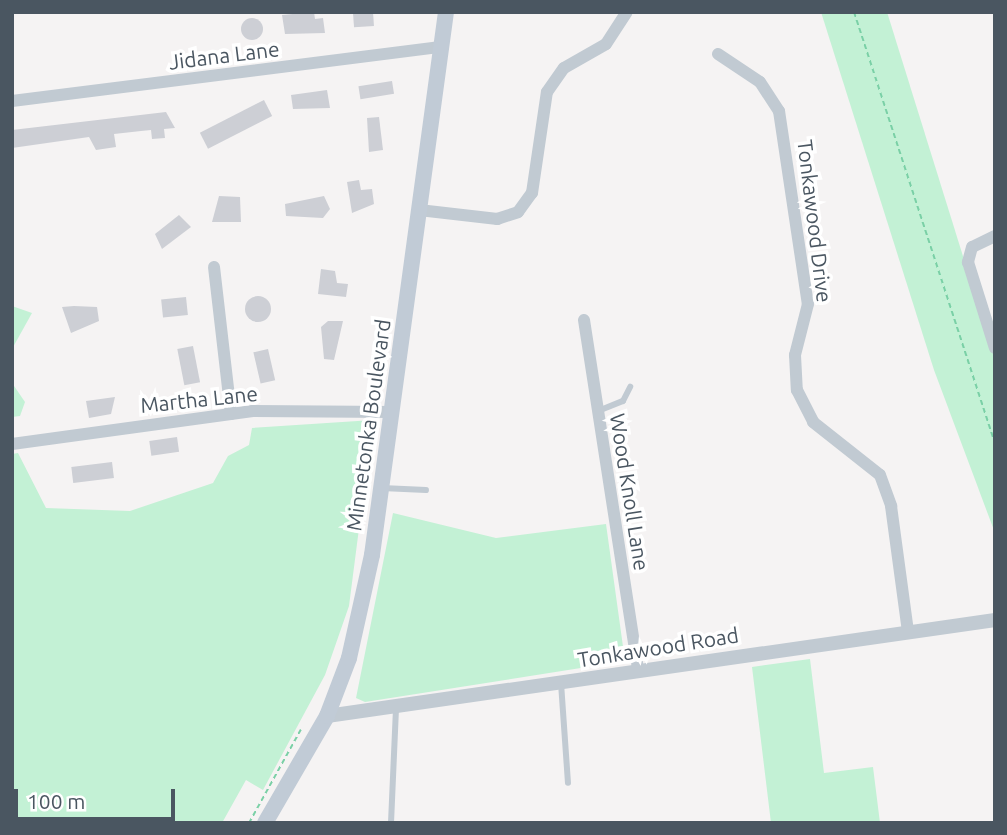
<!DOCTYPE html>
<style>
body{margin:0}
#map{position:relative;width:1007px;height:835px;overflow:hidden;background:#f5f3f3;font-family:Ubuntu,sans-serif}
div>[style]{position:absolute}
.green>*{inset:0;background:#c3f1d5}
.building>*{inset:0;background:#cdcfd5;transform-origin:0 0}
.round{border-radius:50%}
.path>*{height:2px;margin-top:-1px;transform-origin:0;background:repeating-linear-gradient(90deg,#7ad0a6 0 5px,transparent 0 8.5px)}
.service>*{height:6px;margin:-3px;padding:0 3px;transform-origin:3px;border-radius:3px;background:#c1cad2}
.minor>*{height:12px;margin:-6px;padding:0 6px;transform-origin:6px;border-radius:6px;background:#c1cad2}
.tertiary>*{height:14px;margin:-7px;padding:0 7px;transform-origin:7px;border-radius:7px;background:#c1cad2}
.secondary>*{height:16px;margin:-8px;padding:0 8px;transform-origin:8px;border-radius:8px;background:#c1cbd6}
span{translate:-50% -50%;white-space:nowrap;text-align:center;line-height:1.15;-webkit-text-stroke:7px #fff;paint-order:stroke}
.street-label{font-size:21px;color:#4a5661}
.frame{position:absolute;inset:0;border:14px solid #4a5661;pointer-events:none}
.scale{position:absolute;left:14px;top:789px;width:161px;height:32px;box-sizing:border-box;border:4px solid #4a5661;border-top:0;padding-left:9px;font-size:21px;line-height:24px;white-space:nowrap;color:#4a5661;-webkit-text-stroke:5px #fff;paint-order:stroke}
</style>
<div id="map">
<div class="green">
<i style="clip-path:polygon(821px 12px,887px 12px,995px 359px,995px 533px,934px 370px)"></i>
<i style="clip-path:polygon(12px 306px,32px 313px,12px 349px)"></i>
<i style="clip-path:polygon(12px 383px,25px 402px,20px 416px,12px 417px)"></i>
<i style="clip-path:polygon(373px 420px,349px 606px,325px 675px,263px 790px,246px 780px,222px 823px,12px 823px,12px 454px,18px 453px,46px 508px,130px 511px,213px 483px,228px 456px,249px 445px,252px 428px)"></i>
<i style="clip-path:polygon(393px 513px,496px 538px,606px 524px,625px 661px,365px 702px,356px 698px)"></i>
<i style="clip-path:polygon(810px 659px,824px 773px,873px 767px,880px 823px,771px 823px,752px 667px)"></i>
</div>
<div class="building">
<i style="clip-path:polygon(314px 12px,315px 19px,323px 18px,325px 33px,285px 34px,282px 15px)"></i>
<i style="left:373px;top:12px;width:14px;height:20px;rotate:86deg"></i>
<i class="round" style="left:241px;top:18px;width:22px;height:22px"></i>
<i style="left:392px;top:81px;width:13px;height:34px;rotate:81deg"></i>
<i style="clip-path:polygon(327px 90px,330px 108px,293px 109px,291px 95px)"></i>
<i style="left:264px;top:100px;width:18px;height:72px;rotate:63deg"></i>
<i style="clip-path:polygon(166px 112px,175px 128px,164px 129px,165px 138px,152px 139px,151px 130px,141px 131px,114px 134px,116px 147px,96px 150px,89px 137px,12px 148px,12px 130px)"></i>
<i style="clip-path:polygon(379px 117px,383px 150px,369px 152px,367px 118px)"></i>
<i style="clip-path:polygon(359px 180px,361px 190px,372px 189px,374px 204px,352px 213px,347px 182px)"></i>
<i style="clip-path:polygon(219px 196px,240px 197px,241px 222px,212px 222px)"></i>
<i style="clip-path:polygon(324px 196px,330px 209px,323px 218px,286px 216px,285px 204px)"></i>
<i style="clip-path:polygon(179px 215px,191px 227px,162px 249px,155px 234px)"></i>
<i style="clip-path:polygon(321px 269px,335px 271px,337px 283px,348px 284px,346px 297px,318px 294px)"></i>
<i class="round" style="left:245px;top:296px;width:26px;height:26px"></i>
<i style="left:186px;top:297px;width:18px;height:25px;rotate:84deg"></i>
<i style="clip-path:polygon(74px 306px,97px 307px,99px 321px,71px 333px,62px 307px)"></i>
<i style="clip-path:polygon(328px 321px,343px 321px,334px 360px,324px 359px,321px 327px)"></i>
<i style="left:193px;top:346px;width:37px;height:16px;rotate:79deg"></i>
<i style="left:268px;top:349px;width:32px;height:15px;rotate:77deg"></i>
<i style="clip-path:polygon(115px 397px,111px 414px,89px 418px,86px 401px)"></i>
<i style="left:177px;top:437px;width:15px;height:28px;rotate:82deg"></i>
<i style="left:112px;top:462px;width:16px;height:41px;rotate:83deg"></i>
</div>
<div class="path">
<i style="left:854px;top:12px;width:453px;rotate:71.9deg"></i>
<i style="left:249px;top:823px;width:107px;rotate:-61deg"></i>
</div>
<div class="service">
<i style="left:598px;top:411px;width:27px;rotate:-22deg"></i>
<i style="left:623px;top:401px;width:16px;rotate:-63deg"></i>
<i style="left:382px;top:488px;width:44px;rotate:2.6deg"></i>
<i style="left:561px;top:683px;width:100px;rotate:86deg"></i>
<i style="left:391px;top:823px;width:115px;rotate:-87.5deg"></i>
</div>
<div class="minor">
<i style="left:718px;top:54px;width:50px;rotate:33.7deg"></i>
<i style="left:760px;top:82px;width:35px;rotate:57deg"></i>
<i style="left:779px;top:111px;width:195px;rotate:81.5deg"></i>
<i style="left:808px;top:304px;width:53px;rotate:104.3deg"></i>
<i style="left:795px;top:355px;width:35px;rotate:87deg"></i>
<i style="left:797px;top:390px;width:36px;rotate:63deg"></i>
<i style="left:813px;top:422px;width:85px;rotate:38.3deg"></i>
<i style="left:880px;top:475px;width:33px;rotate:70deg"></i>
<i style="left:891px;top:506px;width:126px;rotate:82.3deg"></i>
<i style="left:12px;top:101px;width:432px;rotate:-7.2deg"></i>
<i style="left:419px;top:210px;width:79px;rotate:6.6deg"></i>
<i style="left:497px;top:219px;width:22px;rotate:-18deg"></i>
<i style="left:518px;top:212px;width:24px;rotate:-54deg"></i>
<i style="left:532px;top:193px;width:102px;rotate:-81.6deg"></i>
<i style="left:547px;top:92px;width:29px;rotate:-55deg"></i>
<i style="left:564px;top:68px;width:48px;rotate:-29.7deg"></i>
<i style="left:606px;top:44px;width:38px;rotate:-57deg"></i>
<i style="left:995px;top:236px;width:25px;rotate:154deg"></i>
<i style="left:972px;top:247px;width:16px;rotate:105deg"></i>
<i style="left:968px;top:262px;width:90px;rotate:72.6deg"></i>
<i style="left:214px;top:267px;width:148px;rotate:83.4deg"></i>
<i style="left:584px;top:320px;width:353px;rotate:81.2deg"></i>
<i style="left:12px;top:444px;width:243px;rotate:-7.8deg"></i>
<i style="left:253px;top:411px;width:139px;rotate:0.4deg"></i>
</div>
<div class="tertiary">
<i style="left:327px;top:716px;width:675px;rotate:-8.18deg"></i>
</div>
<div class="secondary">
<i style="left:265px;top:823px;width:124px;rotate:-59.9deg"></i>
<i style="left:327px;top:716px;width:62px;rotate:-69.2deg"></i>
<i style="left:349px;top:658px;width:106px;rotate:-77.4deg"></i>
<i style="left:372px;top:555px;width:548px;rotate:-82.24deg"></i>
</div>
<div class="street-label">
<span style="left:224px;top:55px;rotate:-7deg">Jidana Lane</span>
<span style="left:815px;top:221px;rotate:83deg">Tonkawood Drive</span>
<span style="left:199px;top:399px;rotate:-6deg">Martha Lane</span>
<span style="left:368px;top:425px;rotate:-82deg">Minnetonka Boulevard</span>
<span style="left:630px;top:492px;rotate:81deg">Wood Knoll Lane</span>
<span style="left:658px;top:647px;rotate:-9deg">Tonkawood Road</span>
</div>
<div class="frame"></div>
<div class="scale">100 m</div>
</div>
